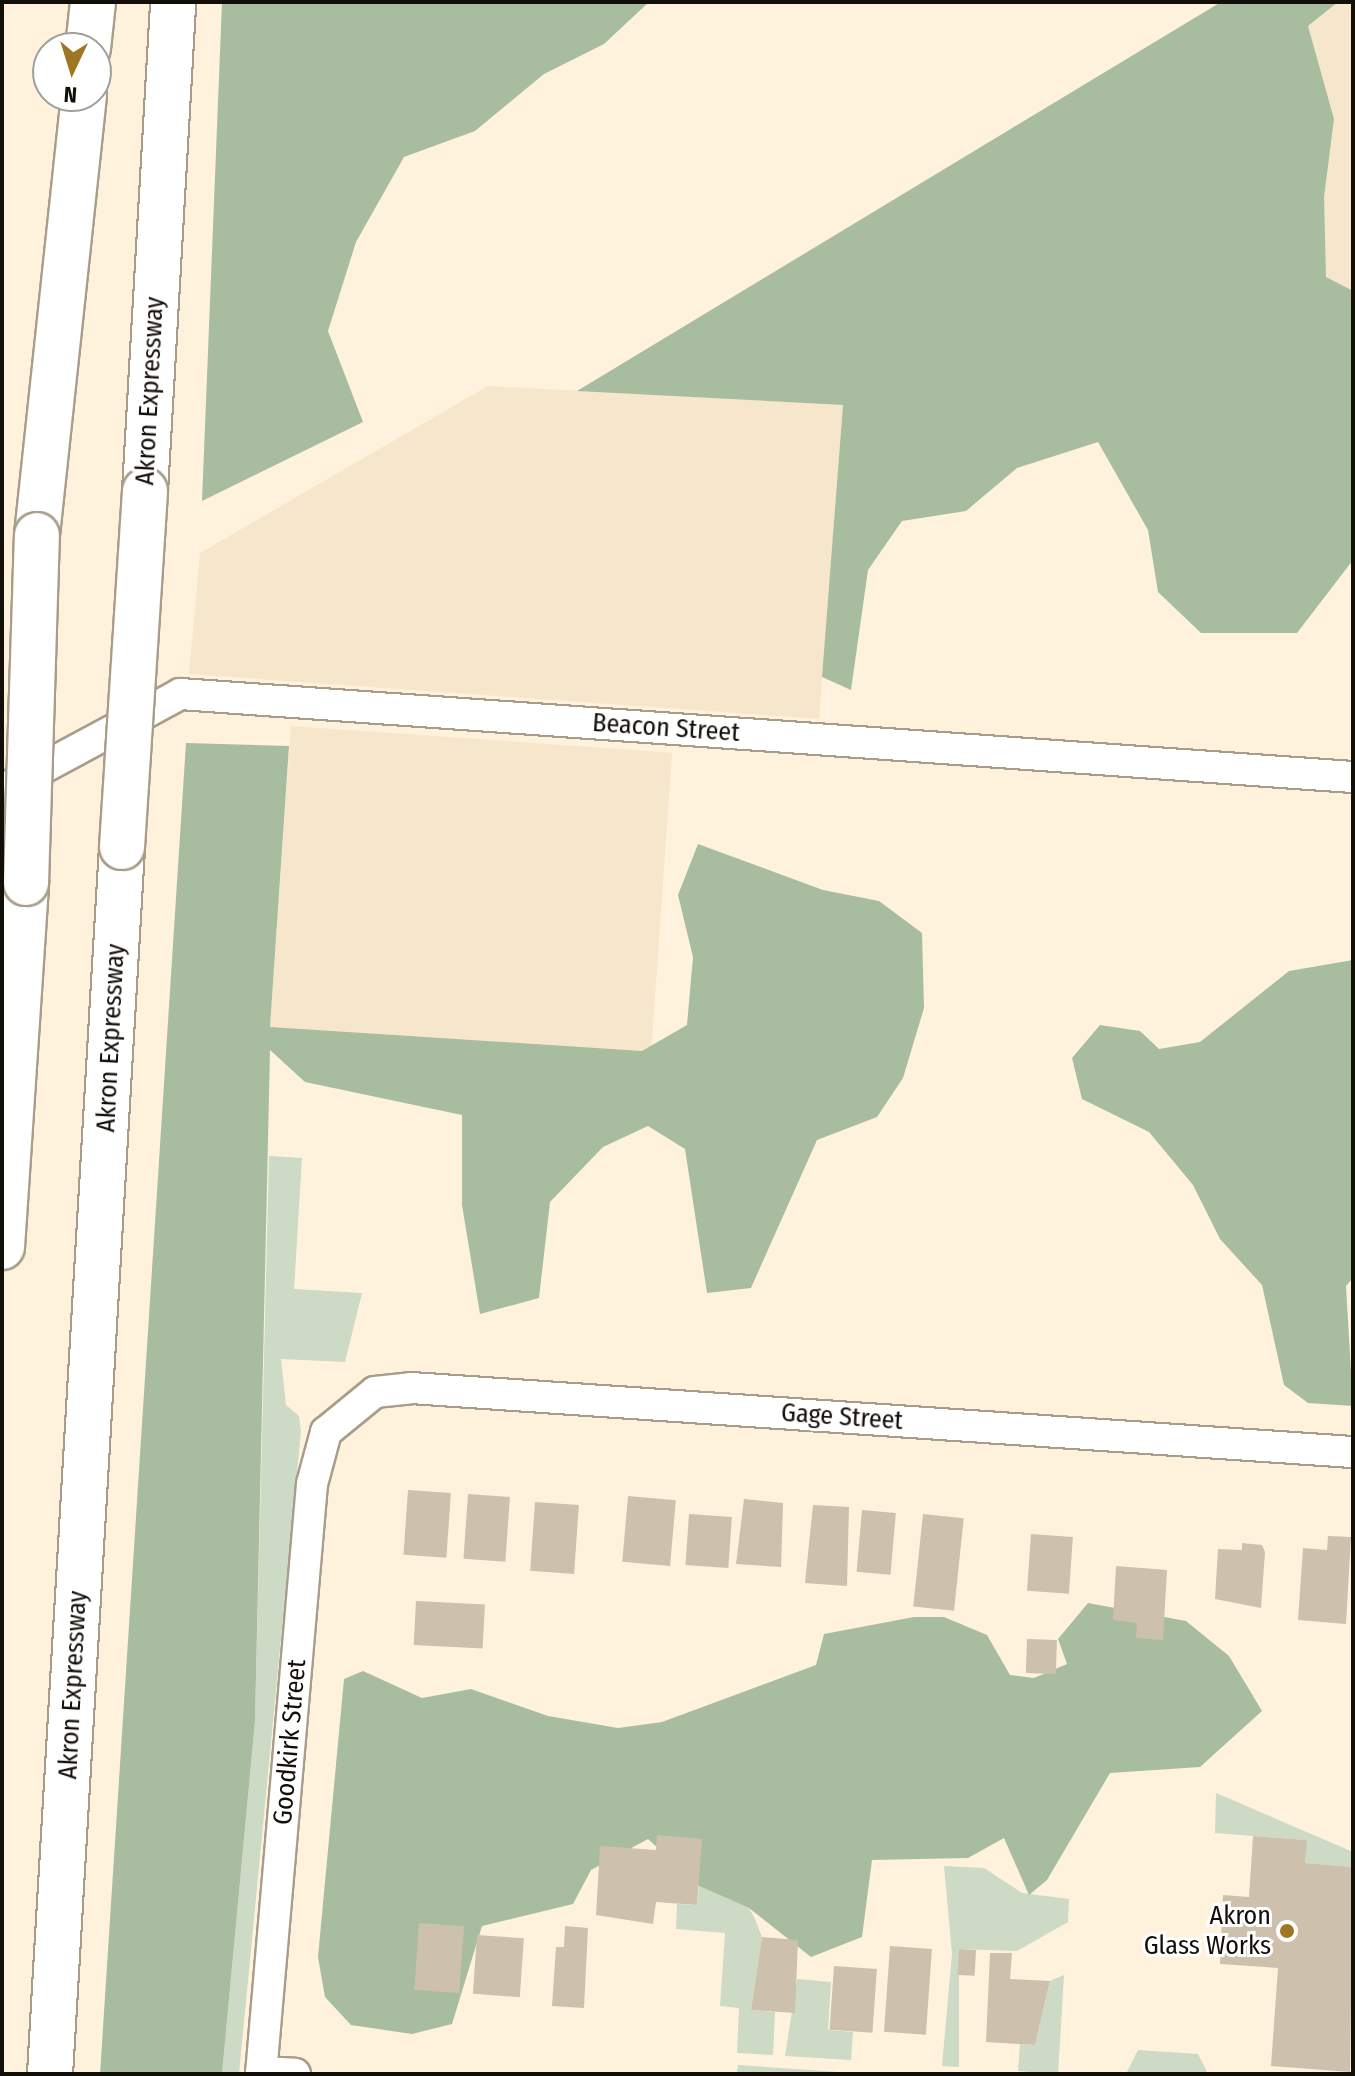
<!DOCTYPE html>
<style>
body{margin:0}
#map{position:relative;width:1355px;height:2076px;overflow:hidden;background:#fef2dd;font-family:"Fira Sans Condensed",sans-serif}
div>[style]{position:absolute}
.built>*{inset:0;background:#f6e6cb;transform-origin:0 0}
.green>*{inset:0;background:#ccdac6}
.forest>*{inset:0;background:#a8bd9f}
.building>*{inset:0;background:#cdc1ae;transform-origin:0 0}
.roads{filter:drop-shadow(2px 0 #a89d8a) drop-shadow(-2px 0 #a89d8a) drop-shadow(0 2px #a89d8a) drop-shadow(0 -2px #a89d8a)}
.street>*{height:30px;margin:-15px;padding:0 15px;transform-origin:15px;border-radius:15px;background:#fff}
.highway>*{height:44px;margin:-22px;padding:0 22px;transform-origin:22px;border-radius:22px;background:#fff}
.bridges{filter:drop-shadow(2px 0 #a89d8a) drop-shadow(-2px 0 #a89d8a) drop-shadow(0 2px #a89d8a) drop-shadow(0 -2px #a89d8a)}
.highway-bridge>*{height:44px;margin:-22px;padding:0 22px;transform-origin:22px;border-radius:22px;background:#fff}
.dots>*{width:22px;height:22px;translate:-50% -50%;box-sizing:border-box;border:4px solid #fff;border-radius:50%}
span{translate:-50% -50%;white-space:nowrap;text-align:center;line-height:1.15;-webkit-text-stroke:6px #fff;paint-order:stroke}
.street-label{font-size:26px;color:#120e08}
.poi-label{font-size:26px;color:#120e08}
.right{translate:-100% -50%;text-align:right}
.frame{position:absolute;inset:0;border:4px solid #120e08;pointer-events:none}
.north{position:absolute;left:32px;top:32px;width:80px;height:80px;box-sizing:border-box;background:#fff;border:2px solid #a09f9c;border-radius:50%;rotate:184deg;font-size:22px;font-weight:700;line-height:32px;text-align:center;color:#120e08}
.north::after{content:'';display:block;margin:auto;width:28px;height:36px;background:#9e7724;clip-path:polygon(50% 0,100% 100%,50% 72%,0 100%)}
</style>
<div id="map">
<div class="built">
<i style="clip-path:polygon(1338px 2px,1353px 2px,1353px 416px,1269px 411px,1292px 40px)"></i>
<i style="clip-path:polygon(488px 386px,843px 405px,819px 719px,189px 674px,200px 553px)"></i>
<i style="left:291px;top:726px;width:382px;height:302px;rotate:4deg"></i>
</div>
<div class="green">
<i style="clip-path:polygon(269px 1156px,302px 1158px,294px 1289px,362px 1293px,345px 1362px,281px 1359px,286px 1405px,299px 1416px,301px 1431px,239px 2074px,222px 2074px,255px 1721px)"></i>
<i style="clip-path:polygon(1216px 1793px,1353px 1852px,1353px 1867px,1305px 1863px,1306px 1840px,1215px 1833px)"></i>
<i style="clip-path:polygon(944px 1866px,984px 1868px,1022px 1893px,1069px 1899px,1068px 1922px,1017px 1951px,959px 1949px,959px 2067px,942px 2066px,952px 1954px)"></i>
<i style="clip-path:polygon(699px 1886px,749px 1908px,755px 1919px,762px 1937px,751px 2010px,775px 2012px,773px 2055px,737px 2053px,739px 2008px,720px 2006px,725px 1933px,676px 1929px,677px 1904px,697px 1905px)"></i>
<i style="clip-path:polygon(1064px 1975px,1058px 2074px,1018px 2071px,1020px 2044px,1035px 2045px,1050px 1981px)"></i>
<i style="clip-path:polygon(797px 1979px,831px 1982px,828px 2030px,853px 2032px,851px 2060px,785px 2056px)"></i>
<i style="clip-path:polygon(1138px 2050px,1198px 2054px,1208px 2074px,1126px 2074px)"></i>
<i style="clip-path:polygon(738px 2065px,869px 2074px,737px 2074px)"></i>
</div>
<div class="forest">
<i style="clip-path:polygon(222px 2px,649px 2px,604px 44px,544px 74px,475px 131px,404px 157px,356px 242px,328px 331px,363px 422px,202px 501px)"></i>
<i style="clip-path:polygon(1221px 2px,1338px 2px,1308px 26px,1334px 119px,1324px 197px,1326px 277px,1353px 291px,1353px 560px,1297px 633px,1201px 633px,1158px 592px,1148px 530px,1098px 442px,1017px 468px,966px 511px,902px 521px,868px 570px,851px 690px,822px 677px,843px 405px,577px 391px)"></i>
<i style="clip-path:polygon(186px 743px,289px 746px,270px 1027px,642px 1051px,687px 1025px,693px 957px,678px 895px,698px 844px,823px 890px,879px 901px,922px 933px,924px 1008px,903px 1078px,877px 1117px,817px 1140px,751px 1288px,707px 1293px,685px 1149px,648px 1126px,603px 1147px,550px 1202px,539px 1298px,480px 1314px,462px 1205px,462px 1115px,305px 1082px,270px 1050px,255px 1721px,222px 2074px,100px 2074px)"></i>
<i style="clip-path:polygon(1353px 960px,1353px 1278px,1346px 1286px,1353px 1406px,1308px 1403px,1284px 1385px,1262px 1285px,1220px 1239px,1193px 1185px,1149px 1132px,1082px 1099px,1072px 1058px,1100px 1025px,1140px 1031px,1159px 1049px,1200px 1042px,1289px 971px)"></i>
<i style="clip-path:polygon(1088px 1603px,1186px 1621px,1229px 1656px,1262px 1711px,1200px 1767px,1110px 1773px,1047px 1880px,1029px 1895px,1004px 1838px,968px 1858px,872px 1860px,862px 1937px,811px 1957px,749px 1908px,699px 1886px,648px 1839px,591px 1870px,573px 1904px,482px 1926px,452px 2024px,412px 2034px,351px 2025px,325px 1997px,318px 1957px,344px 1679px,363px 1671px,422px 1698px,471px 1689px,548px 1716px,618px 1728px,662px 1722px,816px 1665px,824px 1634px,914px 1617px,944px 1617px,987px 1635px,1010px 1675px,1034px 1678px,1067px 1664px,1058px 1639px)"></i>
</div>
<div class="building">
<i style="left:408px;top:1490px;width:43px;height:65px;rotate:4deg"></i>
<i style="left:468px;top:1494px;width:42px;height:65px;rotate:4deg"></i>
<i style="left:628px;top:1496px;width:48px;height:66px;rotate:5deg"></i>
<i style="clip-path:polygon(744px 1499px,783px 1503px,781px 1567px,736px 1564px)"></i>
<i style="left:535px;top:1502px;width:44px;height:69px;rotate:4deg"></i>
<i style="clip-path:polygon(813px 1505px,849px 1507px,847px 1586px,805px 1583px)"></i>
<i style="left:862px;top:1510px;width:34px;height:62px;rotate:5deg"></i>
<i style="left:689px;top:1514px;width:43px;height:51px;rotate:4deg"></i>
<i style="left:923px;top:1514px;width:41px;height:93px;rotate:6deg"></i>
<i style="left:1031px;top:1534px;width:42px;height:57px;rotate:4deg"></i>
<i style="clip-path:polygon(1328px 1536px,1351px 1537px,1346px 1624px,1298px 1620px,1303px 1548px,1327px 1550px)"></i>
<i style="clip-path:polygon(1242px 1543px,1262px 1545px,1265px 1552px,1261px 1608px,1215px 1599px,1218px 1549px,1242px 1550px)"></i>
<i style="clip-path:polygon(1116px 1566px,1167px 1570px,1163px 1640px,1136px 1638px,1137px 1623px,1113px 1620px)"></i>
<i style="left:416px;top:1601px;width:69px;height:44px;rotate:3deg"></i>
<i style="left:1027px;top:1639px;width:30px;height:34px;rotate:2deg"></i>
<i style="clip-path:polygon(657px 1835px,702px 1839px,697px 1905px,656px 1902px,653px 1924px,596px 1915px,600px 1846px,656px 1850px)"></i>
<i style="clip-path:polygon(1253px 1836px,1307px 1840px,1305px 1863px,1353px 1867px,1350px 2072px,1271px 2066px,1278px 1968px,1220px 1964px,1223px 1895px,1249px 1897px)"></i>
<i style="left:419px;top:1923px;width:45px;height:67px;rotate:4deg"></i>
<i style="clip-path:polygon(565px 1926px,588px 1928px,584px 2008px,552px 2006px,556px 1947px,564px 1947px)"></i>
<i style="left:477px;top:1935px;width:47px;height:59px;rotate:4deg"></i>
<i style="clip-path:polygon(762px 1937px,798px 1940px,795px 2013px,751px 2010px)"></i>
<i style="left:890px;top:1946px;width:42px;height:86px;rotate:4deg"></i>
<i style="left:959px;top:1949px;width:17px;height:26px;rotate:3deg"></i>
<i style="clip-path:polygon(990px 1953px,1012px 1953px,1010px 1979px,1050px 1981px,1035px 2045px,986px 2042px)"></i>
<i style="left:834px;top:1966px;width:43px;height:64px;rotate:4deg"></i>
</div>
<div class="roads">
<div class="street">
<i style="left:2px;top:790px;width:202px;rotate:-28.3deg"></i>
<i style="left:180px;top:694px;width:1176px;rotate:4.05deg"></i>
<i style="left:261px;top:2072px;width:34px;rotate:3deg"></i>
<i style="left:261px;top:2074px;width:592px;rotate:-85.06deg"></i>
<i style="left:312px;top:1484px;width:54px;rotate:-74.9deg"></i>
<i style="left:326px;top:1432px;width:63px;rotate:-39.2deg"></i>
<i style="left:375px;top:1392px;width:36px;rotate:-6deg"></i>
<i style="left:411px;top:1388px;width:944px;rotate:3.89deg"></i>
</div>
<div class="highway">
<i style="left:88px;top:48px;width:46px;rotate:-83.8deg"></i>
<i style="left:145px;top:491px;width:490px;rotate:-86.7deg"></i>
<i style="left:37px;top:535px;width:442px;rotate:-83.9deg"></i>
<i style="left:2px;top:1247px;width:365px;rotate:-86.2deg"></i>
<i style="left:50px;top:2074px;width:1229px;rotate:-86.64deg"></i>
</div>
</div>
<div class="bridges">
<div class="highway-bridge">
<i style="left:122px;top:847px;width:357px;rotate:-86.3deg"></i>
<i style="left:26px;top:883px;width:348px;rotate:-88.2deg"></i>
</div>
</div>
<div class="dots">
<i style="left:1287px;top:1931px;background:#9e7724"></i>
</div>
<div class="street-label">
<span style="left:150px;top:391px;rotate:-87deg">Akron Expressway</span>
<span style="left:666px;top:728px;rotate:4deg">Beacon Street</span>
<span style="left:111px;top:1038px;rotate:-87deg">Akron Expressway</span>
<span style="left:842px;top:1417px;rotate:4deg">Gage Street</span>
<span style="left:73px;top:1685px;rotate:-87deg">Akron Expressway</span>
<span style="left:290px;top:1742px;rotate:-85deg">Goodkirk Street</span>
</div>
<div class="poi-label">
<span class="right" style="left:1271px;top:1931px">Akron<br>Glass Works</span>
</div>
<div class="frame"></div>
<div class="north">N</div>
</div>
